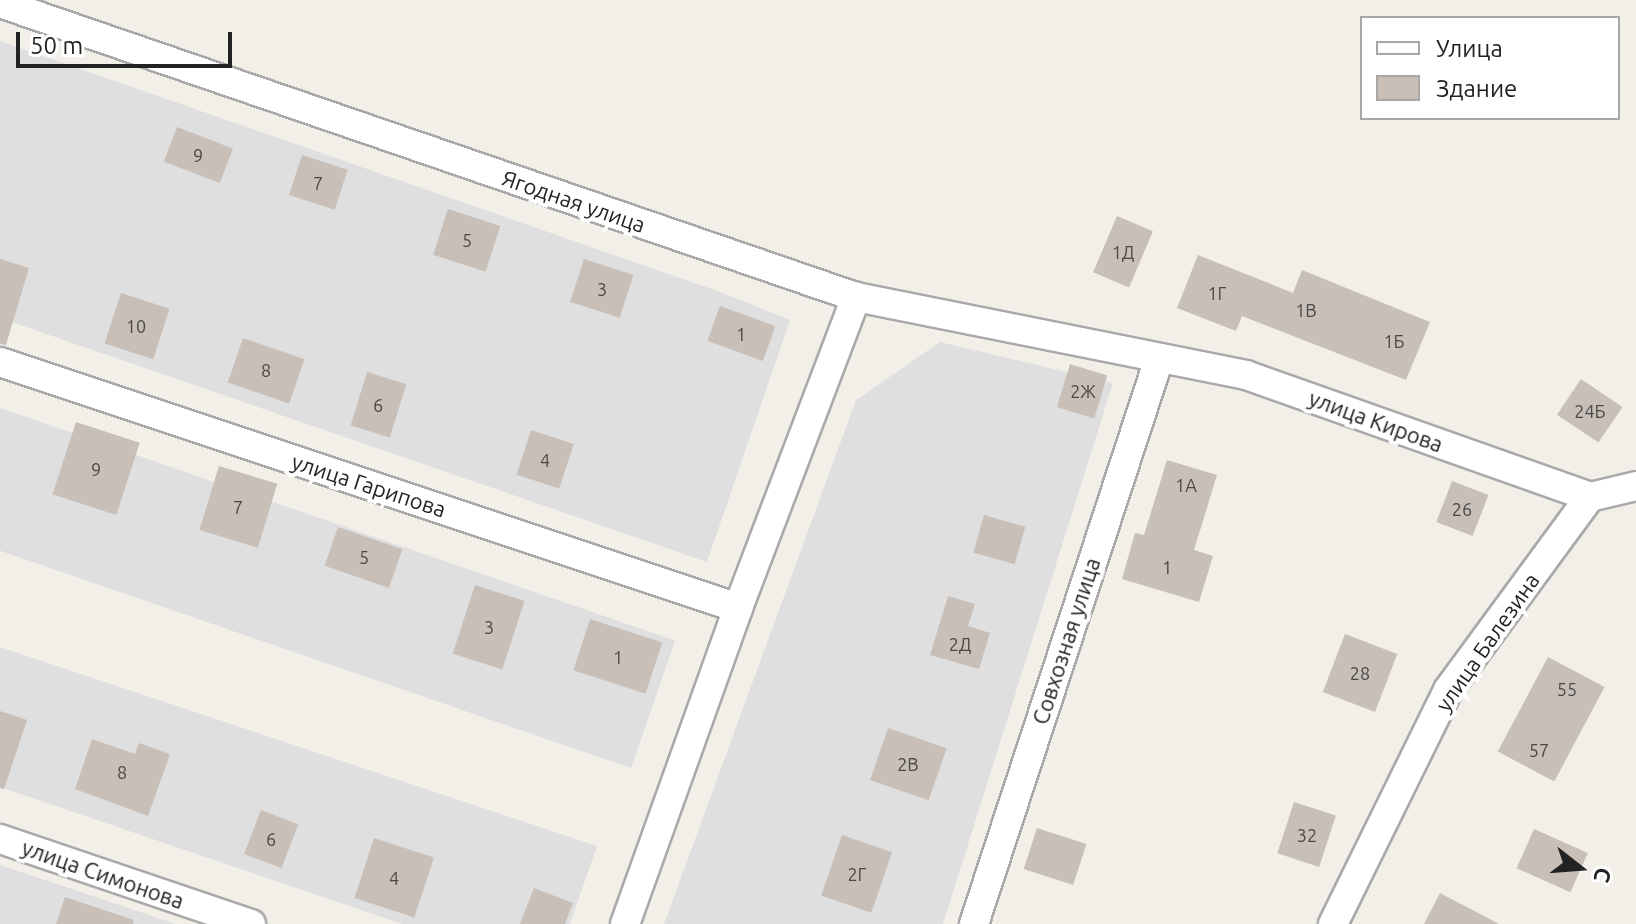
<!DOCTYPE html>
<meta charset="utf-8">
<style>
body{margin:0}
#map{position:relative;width:1636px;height:924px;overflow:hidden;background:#f2efe9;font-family:Ubuntu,sans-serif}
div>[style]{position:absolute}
.residential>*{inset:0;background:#e0dfdf;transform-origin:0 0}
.building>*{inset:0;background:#c7bfb8;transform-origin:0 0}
.roads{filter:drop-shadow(2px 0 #a9a9a9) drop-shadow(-2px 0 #a9a9a9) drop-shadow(0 2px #a9a9a9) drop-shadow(0 -2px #a9a9a9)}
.minor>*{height:28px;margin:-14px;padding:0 14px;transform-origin:14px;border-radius:14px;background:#fff}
span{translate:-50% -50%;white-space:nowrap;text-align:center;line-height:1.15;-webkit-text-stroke:8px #fff;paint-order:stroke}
.number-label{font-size:18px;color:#4b4948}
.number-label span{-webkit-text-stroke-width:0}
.street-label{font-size:22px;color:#222}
.legend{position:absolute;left:1360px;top:16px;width:260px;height:104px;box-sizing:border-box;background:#fff;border:2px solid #a7a7a7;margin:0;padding:10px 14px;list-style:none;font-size:24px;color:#222}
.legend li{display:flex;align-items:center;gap:16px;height:40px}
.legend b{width:40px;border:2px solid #a7a7a7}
.north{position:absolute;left:1540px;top:828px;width:80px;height:80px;-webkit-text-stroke:6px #fff;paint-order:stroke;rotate:107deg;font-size:22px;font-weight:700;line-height:32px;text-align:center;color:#222}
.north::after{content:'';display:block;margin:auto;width:28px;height:36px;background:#222;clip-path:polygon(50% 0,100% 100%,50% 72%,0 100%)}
.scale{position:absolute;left:16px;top:32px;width:216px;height:36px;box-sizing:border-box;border:4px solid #222;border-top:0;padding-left:10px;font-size:24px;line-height:28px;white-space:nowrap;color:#222;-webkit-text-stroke:6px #fff;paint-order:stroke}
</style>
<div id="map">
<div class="residential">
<i style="clip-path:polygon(0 41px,723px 293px,790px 320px,707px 562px,0 318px)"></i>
<i style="clip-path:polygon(940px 342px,1113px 383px,943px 924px,664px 924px,856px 400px)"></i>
<i style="left:0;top:408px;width:714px;height:135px;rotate:19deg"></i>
<i style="clip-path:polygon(0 647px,597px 846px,570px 924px,402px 924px,0 787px)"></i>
<i style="clip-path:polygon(0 865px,176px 924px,0 924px)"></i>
</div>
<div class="building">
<i style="left:177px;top:127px;width:60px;height:37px;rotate:21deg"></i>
<i style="left:302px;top:155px;width:48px;height:42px;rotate:18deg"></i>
<i style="left:448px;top:209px;width:55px;height:48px;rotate:18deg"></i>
<i style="left:1117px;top:216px;width:39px;height:61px;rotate:23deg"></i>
<i style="clip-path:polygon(1198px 255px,1293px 293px,1302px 270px,1430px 322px,1406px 380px,1242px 316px,1236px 331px,1177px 308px)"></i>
<i style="clip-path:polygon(0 259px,29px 268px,6px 345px,0 344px)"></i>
<i style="left:584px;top:259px;width:52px;height:45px;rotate:18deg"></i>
<i style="left:121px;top:293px;width:51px;height:53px;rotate:18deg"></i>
<i style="left:720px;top:306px;width:59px;height:37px;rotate:20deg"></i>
<i style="left:243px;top:338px;width:65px;height:47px;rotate:19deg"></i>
<i style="left:1070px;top:364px;width:39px;height:45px;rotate:17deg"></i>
<i style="left:367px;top:372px;width:41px;height:56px;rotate:17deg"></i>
<i style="left:1581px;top:379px;width:50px;height:43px;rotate:34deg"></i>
<i style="left:76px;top:422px;width:67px;height:76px;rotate:18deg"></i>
<i style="left:531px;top:430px;width:45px;height:47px;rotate:18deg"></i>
<i style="clip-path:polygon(1167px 460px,1217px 475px,1194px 550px,1213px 556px,1199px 602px,1122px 579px,1135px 533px,1144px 535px)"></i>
<i style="left:219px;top:466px;width:61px;height:67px;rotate:17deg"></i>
<i style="left:1452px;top:481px;width:39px;height:44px;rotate:21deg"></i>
<i style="left:984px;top:515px;width:43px;height:39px;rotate:16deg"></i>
<i style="left:338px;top:527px;width:68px;height:41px;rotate:19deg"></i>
<i style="left:475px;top:585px;width:52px;height:72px;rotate:18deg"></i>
<i style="clip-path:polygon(948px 596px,975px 604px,968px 626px,990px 633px,979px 669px,930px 655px)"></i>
<i style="left:590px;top:619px;width:76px;height:54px;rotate:18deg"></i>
<i style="left:1345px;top:634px;width:56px;height:62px;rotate:21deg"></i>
<i style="left:1548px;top:657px;width:64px;height:107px;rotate:28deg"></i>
<i style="clip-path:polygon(0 711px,27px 720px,4px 789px,0 788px)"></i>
<i style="left:888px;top:728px;width:62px;height:55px;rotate:19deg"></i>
<i style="clip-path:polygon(92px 739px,135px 754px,139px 743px,170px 754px,148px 816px,75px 789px)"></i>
<i style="left:1294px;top:802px;width:44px;height:54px;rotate:18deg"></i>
<i style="left:261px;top:810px;width:40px;height:47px;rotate:21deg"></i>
<i style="left:1037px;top:828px;width:52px;height:43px;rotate:18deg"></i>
<i style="left:1534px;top:829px;width:59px;height:43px;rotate:24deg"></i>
<i style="left:842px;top:835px;width:53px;height:64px;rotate:19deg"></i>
<i style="left:374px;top:838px;width:63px;height:63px;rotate:18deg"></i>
<i style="clip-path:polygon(534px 888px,573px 903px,565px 924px,520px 924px)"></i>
<i style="clip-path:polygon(1440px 893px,1499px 924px,1424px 924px)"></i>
<i style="clip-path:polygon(65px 897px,134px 920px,133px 924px,56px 924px)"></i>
</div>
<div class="roads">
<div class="minor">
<i style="left:0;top:3px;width:905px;rotate:18.96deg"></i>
<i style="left:856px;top:297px;width:398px;rotate:11.3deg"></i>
<i style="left:1246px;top:375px;width:365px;rotate:19.5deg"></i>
<i style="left:0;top:362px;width:778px;rotate:18.43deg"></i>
<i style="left:0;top:839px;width:265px;rotate:18.7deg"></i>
<i style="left:625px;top:924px;width:336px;rotate:-70.3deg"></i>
<i style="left:738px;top:608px;width:333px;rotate:-69.2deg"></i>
<i style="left:974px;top:924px;width:595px;rotate:-71.87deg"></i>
<i style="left:1333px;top:924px;width:261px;rotate:-63.8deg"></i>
<i style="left:1448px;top:690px;width:240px;rotate:-53.7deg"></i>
<i style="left:1590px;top:497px;width:47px;rotate:-13.4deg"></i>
</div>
</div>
<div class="number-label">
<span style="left:198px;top:155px">9</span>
<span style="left:318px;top:183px">7</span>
<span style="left:467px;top:240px">5</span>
<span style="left:1123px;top:252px">1Д</span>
<span style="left:602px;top:289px">3</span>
<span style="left:1217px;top:293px">1Г</span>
<span style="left:1306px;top:310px">1В</span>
<span style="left:136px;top:326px">10</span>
<span style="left:741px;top:334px">1</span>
<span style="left:1394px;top:341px">1Б</span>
<span style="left:266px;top:370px">8</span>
<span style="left:1083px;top:391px">2Ж</span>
<span style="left:378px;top:405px">6</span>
<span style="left:1590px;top:411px">24Б</span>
<span style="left:545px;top:460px">4</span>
<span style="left:96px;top:469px">9</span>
<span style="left:1186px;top:485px">1А</span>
<span style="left:238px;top:507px">7</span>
<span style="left:1462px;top:509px">26</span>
<span style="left:364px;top:557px">5</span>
<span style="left:1167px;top:567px">1</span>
<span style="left:489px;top:627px">3</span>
<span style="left:960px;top:644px">2Д</span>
<span style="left:618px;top:657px">1</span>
<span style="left:1360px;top:673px">28</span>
<span style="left:1567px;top:689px">55</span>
<span style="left:1539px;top:750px">57</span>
<span style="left:908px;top:764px">2В</span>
<span style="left:122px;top:772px">8</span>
<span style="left:1307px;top:835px">32</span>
<span style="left:271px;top:839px">6</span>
<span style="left:857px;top:874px">2Г</span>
<span style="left:394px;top:878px">4</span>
</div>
<div class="street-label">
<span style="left:574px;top:201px;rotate:19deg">Ягодная улица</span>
<span style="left:1376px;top:421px;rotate:20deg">улица Кирова</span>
<span style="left:369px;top:485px;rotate:18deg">улица Гарипова</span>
<span style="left:1066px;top:641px;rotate:-72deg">Совхозная улица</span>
<span style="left:1487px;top:642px;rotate:-55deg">улица Балезина</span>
<span style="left:103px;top:874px;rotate:19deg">улица Симонова</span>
</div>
<ul class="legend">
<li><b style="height:10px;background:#fff"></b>Улица</li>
<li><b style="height:22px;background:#c7bfb8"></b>Здание</li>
</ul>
<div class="north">С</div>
<div class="scale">50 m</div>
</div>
